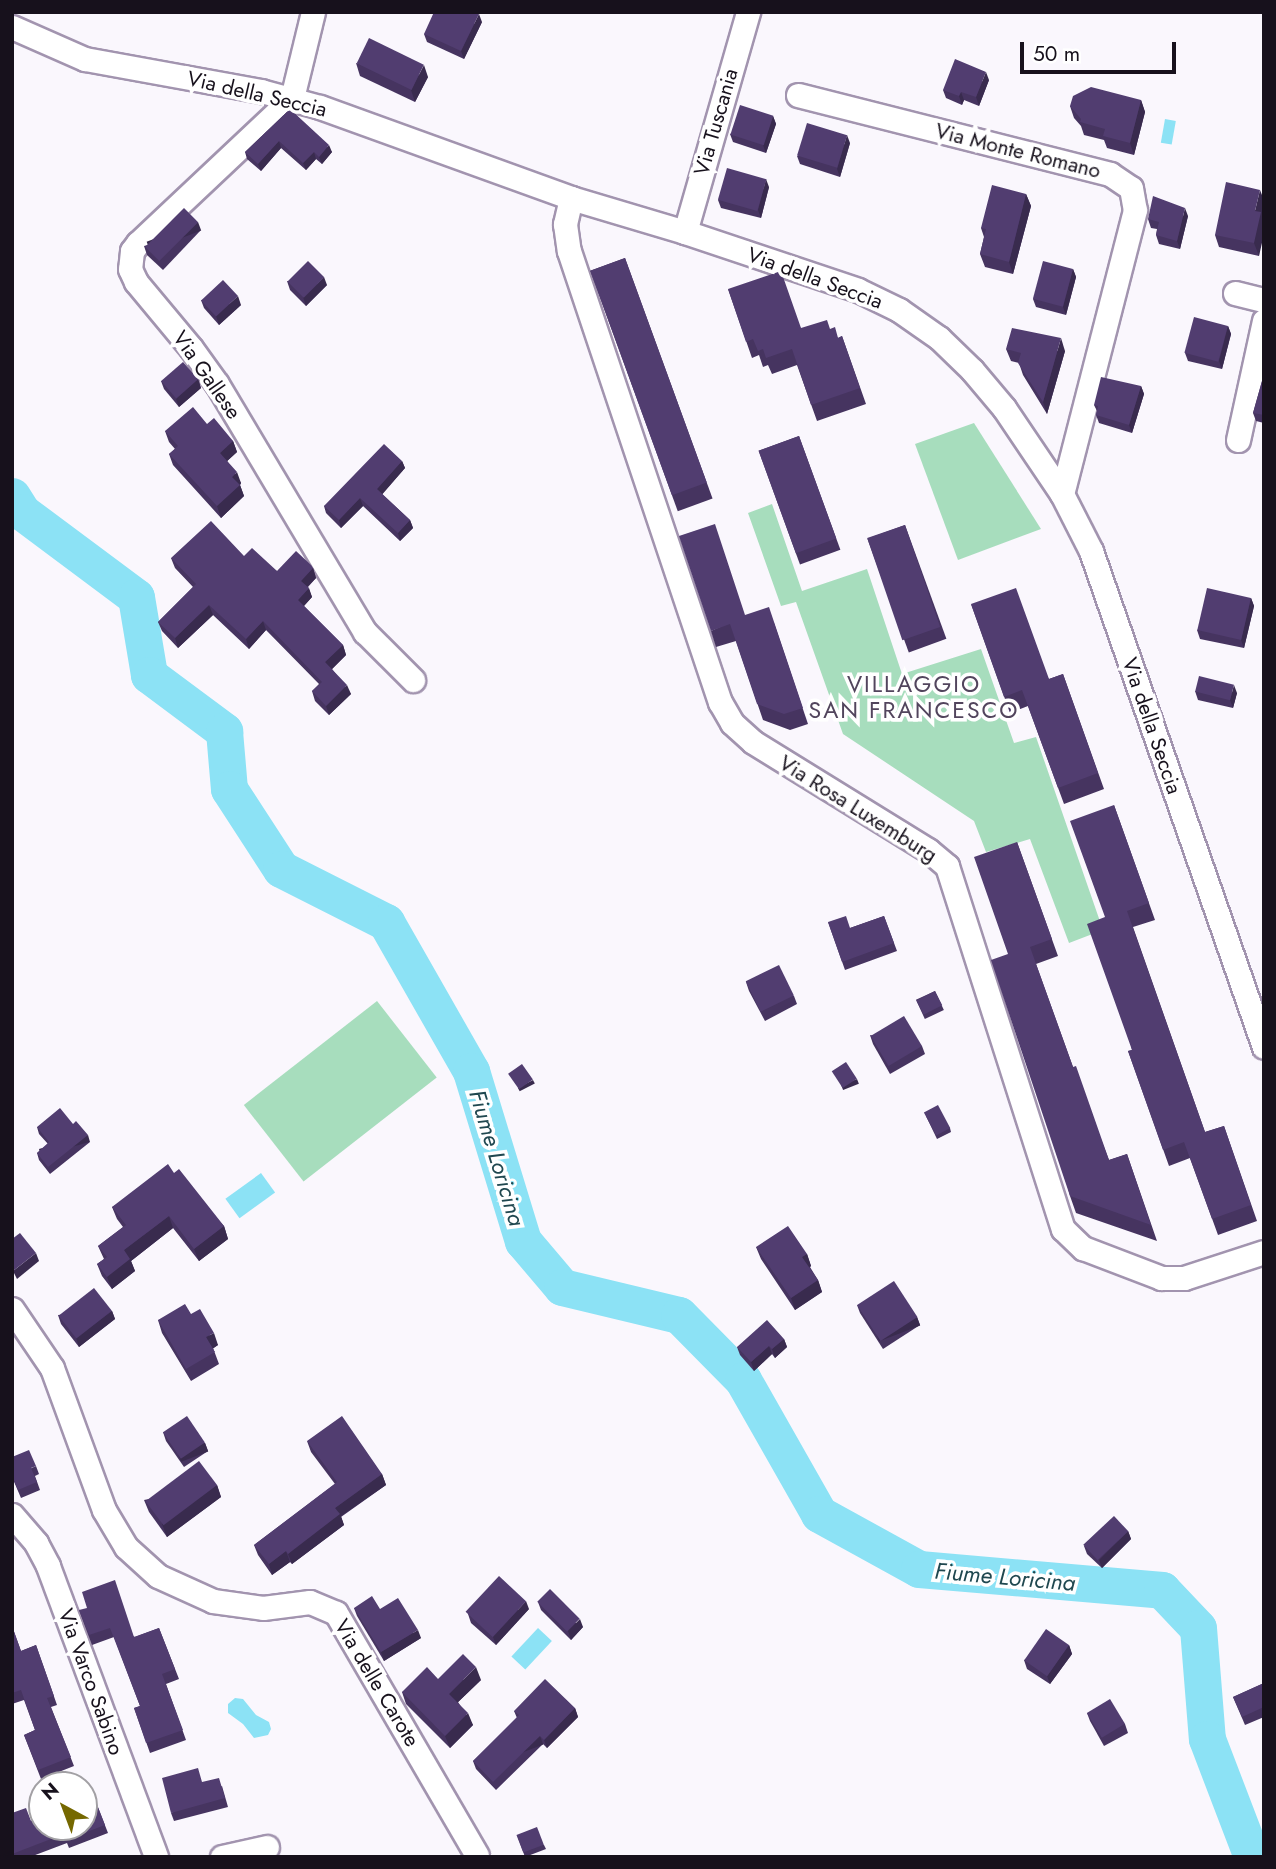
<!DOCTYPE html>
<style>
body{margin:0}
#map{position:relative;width:1276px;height:1869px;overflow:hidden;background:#faf7fd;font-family:Jost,sans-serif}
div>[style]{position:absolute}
.green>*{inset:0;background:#a7ddbd;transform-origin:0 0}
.water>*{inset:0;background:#8ce2f5;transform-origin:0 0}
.river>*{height:37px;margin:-18.5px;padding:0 18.5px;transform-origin:18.5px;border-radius:18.5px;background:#8ce2f5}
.roads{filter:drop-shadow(2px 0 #a294af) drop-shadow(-2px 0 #a294af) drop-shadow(0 2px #a294af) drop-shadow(0 -2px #a294af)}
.street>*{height:23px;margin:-11.5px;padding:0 11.5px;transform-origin:11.5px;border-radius:11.5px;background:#fff}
.wall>*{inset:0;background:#463460;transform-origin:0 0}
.shaded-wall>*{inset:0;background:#392b4e;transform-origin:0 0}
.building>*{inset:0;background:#513d70;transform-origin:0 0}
span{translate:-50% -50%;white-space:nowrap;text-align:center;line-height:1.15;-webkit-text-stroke:7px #fff;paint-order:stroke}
.street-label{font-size:21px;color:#17111c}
.neighbourhood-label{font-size:23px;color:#52455d;letter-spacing:2px}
.water-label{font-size:23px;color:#204850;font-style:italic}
.frame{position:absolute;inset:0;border:14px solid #17111c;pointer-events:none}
.north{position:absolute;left:28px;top:1771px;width:70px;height:70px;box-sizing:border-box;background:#fff;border:2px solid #a2a0a4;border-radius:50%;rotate:319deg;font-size:19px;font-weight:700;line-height:28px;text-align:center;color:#17111c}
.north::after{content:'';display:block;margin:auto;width:24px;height:32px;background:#756800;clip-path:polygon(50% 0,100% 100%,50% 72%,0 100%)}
.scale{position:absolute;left:1020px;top:42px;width:156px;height:32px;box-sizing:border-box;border:4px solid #17111c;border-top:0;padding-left:9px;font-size:21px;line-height:24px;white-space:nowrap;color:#17111c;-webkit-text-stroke:5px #fff;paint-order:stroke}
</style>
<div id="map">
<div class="green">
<i style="clip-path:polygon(974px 423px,1041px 529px,958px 560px,915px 444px)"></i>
<i style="clip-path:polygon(772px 504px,802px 591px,867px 569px,902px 674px,981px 649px,1014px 743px,1036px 737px,1103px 930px,1069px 943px,1030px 839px,986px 852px,974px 821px,843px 734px,796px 602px,781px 606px,748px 513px)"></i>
<i style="left:377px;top:1001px;width:97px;height:169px;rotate:52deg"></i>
</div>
<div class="water">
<i style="left:1165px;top:119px;width:11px;height:24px;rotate:10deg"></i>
<i style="left:261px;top:1173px;width:24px;height:44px;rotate:54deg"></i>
<i style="left:538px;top:1628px;width:19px;height:39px;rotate:43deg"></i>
<i style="clip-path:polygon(235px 1698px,243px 1699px,256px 1715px,269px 1722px,271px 1729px,268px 1735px,254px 1738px,243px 1724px,228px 1713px,228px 1704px)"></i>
</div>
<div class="river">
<i style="left:12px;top:496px;width:19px;rotate:58deg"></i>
<i style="left:22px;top:512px;width:142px;rotate:36.7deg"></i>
<i style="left:136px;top:597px;width:79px;rotate:80.5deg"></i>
<i style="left:149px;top:675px;width:94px;rotate:36.7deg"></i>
<i style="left:224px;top:731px;width:58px;rotate:85.1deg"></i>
<i style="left:229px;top:789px;width:95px;rotate:57deg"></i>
<i style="left:281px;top:869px;width:118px;rotate:26.8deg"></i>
<i style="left:386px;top:922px;width:172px;rotate:60.3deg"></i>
<i style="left:471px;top:1071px;width:178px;rotate:73deg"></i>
<i style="left:523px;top:1241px;width:60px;rotate:49.7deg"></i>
<i style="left:562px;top:1287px;width:120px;rotate:13.5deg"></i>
<i style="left:679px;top:1315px;width:91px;rotate:45.4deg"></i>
<i style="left:743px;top:1380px;width:154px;rotate:60.4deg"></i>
<i style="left:819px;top:1514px;width:114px;rotate:28.8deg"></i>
<i style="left:919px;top:1569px;width:244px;rotate:4.9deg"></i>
<i style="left:1162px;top:1590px;width:52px;rotate:46.5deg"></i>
<i style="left:1198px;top:1628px;width:111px;rotate:85.4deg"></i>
<i style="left:1207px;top:1739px;width:126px;rotate:69.1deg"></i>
</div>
<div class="roads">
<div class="street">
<i style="left:313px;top:12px;width:89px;rotate:103.7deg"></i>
<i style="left:292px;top:98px;width:212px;rotate:136.7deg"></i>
<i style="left:138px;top:243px;width:10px;rotate:127deg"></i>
<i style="left:132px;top:251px;width:18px;rotate:96deg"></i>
<i style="left:130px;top:269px;width:14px;rotate:65deg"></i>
<i style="left:136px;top:282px;width:86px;rotate:50.2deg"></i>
<i style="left:191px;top:348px;width:44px;rotate:54.2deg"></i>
<i style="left:217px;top:384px;width:289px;rotate:59.2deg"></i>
<i style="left:365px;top:632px;width:68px;rotate:45deg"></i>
<i style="left:12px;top:27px;width:80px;rotate:23.7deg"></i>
<i style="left:85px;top:59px;width:179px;rotate:10.3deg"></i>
<i style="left:261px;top:91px;width:61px;rotate:15.2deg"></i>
<i style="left:320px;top:107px;width:267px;rotate:19.9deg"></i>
<i style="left:571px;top:198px;width:119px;rotate:16.6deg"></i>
<i style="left:685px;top:232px;width:182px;rotate:18.5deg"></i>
<i style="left:858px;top:290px;width:46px;rotate:26deg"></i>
<i style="left:899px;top:310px;width:49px;rotate:35deg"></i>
<i style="left:939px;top:338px;width:46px;rotate:44.1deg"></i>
<i style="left:972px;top:370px;width:50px;rotate:49.9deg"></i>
<i style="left:1004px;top:408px;width:104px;rotate:56deg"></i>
<i style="left:1062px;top:494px;width:64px;rotate:63deg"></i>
<i style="left:1091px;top:551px;width:525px;rotate:70.77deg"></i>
<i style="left:798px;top:95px;width:322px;rotate:14.2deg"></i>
<i style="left:1110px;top:174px;width:25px;rotate:34deg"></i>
<i style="left:1131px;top:188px;width:22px;rotate:80deg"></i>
<i style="left:1135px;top:210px;width:293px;rotate:104.4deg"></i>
<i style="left:571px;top:198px;width:27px;rotate:103deg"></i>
<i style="left:565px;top:224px;width:27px;rotate:82deg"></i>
<i style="left:569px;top:251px;width:476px;rotate:71.5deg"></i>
<i style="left:720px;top:702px;width:24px;rotate:60deg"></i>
<i style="left:732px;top:723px;width:28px;rotate:42deg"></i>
<i style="left:753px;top:742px;width:206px;rotate:31.7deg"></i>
<i style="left:928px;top:850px;width:25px;rotate:40deg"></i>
<i style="left:947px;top:866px;width:381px;rotate:72.3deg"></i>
<i style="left:1063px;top:1229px;width:28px;rotate:44deg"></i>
<i style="left:1083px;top:1248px;width:84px;rotate:21deg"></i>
<i style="left:1161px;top:1278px;width:23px"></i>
<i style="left:1184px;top:1278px;width:84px;rotate:-18deg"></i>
<i style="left:685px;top:232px;width:229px;rotate:-74deg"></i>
<i style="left:1235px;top:293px;width:30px;rotate:14deg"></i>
<i style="left:1238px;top:440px;width:122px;rotate:-77.7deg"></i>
<i style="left:12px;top:1309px;width:71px;rotate:55.9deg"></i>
<i style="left:52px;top:1368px;width:151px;rotate:69.9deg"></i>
<i style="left:104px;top:1510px;width:43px;rotate:59.3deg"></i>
<i style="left:126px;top:1547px;width:43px;rotate:42.2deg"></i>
<i style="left:158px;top:1576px;width:60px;rotate:24.4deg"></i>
<i style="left:213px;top:1601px;width:50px;rotate:8deg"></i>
<i style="left:263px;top:1608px;width:47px;rotate:-7.3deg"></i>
<i style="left:310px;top:1602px;width:28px;rotate:23deg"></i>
<i style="left:336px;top:1613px;width:280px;rotate:59.8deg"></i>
<i style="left:12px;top:1515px;width:37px;rotate:49deg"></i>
<i style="left:36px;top:1543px;width:26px;rotate:62deg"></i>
<i style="left:48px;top:1566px;width:310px;rotate:69.6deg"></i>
<i style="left:222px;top:1857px;width:46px;rotate:-12.5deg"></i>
</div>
</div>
<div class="wall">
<i style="clip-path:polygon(482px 22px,464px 59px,427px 42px,424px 34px)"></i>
<i style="clip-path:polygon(356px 63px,428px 77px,415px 102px,360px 76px)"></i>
<i style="clip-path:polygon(989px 80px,979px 106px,964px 100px,962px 105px,946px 98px,943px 90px)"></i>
<i style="clip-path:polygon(1141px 100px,1145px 112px,1134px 155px,1107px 148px,1104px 140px,1084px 135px,1081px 126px,1074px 118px,1070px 106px)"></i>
<i style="clip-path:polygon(290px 109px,332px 152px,322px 164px,316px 159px,306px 170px,281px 148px,261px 171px,247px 159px,245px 152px)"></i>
<i style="clip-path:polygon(773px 116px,776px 124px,766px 153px,733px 142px,730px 134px)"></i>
<i style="clip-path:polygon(850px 143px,840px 177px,800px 164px,797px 156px)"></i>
<i style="clip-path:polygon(769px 187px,761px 218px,721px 208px,718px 200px)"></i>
<i style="clip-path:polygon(1026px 194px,1031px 206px,1013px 274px,985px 267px,980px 254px,984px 237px,981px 228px)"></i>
<i style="clip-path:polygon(1264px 205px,1262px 214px,1259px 256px,1219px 247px,1215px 235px)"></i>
<i style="clip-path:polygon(1188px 216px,1180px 249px,1159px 244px,1156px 235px,1157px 229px,1151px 228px,1148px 219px)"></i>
<i style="clip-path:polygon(201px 230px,163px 270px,147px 255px,144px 246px)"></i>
<i style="left:625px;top:258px;width:256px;height:37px;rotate:70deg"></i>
<i style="clip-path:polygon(1073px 269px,1076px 277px,1066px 315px,1036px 307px,1033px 299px)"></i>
<i style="clip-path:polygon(287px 281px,327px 285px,306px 306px,290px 290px)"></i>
<i style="clip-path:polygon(728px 289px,801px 328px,830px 329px,838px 338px,842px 336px,866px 404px,817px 421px,797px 365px,772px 374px,768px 365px,763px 367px,759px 355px,752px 358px)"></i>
<i style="clip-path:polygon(201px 300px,241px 305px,219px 325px,204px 308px)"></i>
<i style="clip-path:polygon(1228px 326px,1231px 334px,1222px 369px,1188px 361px,1185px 353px)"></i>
<i style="clip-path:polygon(1006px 349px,1065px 351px,1047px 414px,1023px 375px,1019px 363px,1011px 361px)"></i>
<i style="clip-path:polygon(1264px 374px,1264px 423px,1256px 421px,1253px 413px)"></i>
<i style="clip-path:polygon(198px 379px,201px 388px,179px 407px,164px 389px,161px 381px)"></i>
<i style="clip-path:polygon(1141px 386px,1144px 394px,1132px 433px,1099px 423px,1096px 415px,1097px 411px,1094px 405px)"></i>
<i style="clip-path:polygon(207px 424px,233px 441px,237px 452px,227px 461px,241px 483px,240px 485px,244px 496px,221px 518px,173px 465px,169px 454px,175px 449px,169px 442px,165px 431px)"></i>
<i style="left:799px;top:436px;width:121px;height:43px;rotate:70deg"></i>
<i style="clip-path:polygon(402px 461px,405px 468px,382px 494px,410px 520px,413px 528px,400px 541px,363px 506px,341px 528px,326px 513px,324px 506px)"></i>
<i style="left:905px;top:525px;width:121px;height:40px;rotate:70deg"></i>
<i style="clip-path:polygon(244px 556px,277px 571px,313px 568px,316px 578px,308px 587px,312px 597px,304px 606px,343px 645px,346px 655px,332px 669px,351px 694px,329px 715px,315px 701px,312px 691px,319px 684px,266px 630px,249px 649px,213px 615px,178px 648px,162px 631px,158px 622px,193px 587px,175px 568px,171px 558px)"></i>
<i style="clip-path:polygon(1251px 598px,1254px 606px,1244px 648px,1200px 639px,1197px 630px)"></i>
<i style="clip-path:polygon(971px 604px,1049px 679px,1063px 674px,1104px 789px,1064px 804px,1028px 706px,1010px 713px)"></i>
<i style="clip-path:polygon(746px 615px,774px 623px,808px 724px,790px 730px,763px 720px,736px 641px,716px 647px,711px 631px)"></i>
<i style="clip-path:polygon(1195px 691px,1237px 693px,1233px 708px,1198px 700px)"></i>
<i style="clip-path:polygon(1114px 805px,1155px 920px,1133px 927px,1205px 1132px,1224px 1126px,1257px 1221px,1218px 1235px,1190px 1158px,1169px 1166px,1128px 1051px,1132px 1050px,1105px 917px)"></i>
<i style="clip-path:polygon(1017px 842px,1058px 956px,1036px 964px,1073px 1067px,1109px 1160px,1127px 1154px,1157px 1241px,1076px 1213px,1070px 1196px,1008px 954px)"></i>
<i style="clip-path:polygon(884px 916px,897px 951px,845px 970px,828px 922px,850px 928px)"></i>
<i style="clip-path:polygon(746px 982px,794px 996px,797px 1004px,765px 1021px,749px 991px)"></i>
<i style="left:935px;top:991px;width:21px;height:21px;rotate:65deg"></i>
<i style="clip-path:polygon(870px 1035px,922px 1046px,925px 1054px,890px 1074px,873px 1044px)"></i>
<i style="clip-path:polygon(926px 1116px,950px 1128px,951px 1132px,937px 1139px)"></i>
<i style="clip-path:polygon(73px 1124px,90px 1142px,50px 1174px,39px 1160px,37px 1153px,48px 1144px,39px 1134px,37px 1127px)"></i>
<i style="clip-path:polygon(174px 1173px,224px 1226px,228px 1239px,199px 1261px,173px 1228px,131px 1261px,135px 1271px,112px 1289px,102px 1276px,97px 1264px,104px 1259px,98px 1246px,123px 1227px,117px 1219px,112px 1207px)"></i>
<i style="clip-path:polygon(756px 1247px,807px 1254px,811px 1266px,810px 1267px,818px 1280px,822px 1292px,795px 1310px,761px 1259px)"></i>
<i style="clip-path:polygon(857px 1305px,917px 1317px,920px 1325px,883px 1349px,860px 1313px)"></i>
<i style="clip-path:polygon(112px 1311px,115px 1319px,79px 1347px,61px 1324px,58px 1315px)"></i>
<i style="clip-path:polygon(191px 1314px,218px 1345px,213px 1348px,219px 1364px,191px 1381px,162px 1333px,158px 1320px)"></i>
<i style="clip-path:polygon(784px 1339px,787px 1347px,775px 1358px,772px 1354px,754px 1371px,740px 1355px,737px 1347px)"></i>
<i style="clip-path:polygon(163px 1432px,205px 1443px,208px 1451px,184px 1467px,166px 1441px)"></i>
<i style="clip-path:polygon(307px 1441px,382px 1474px,386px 1485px,341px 1517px,344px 1525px,292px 1564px,290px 1562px,272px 1575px,258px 1555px,254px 1545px,335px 1484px,311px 1452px)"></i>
<i style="clip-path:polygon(36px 1466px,39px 1474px,35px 1476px,40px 1490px,21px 1498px,12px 1477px)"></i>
<i style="clip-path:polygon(217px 1485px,221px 1497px,167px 1537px,149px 1512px,144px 1500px)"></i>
<i style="clip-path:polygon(1128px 1531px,1131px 1539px,1102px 1568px,1087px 1554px,1084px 1546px)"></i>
<i style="clip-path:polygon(538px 1602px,583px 1627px,571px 1640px,541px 1610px)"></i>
<i style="clip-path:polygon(354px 1608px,380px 1609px,421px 1638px,384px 1661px,357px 1616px)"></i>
<i style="clip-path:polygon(529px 1609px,496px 1645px,471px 1623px,468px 1614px)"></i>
<i style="clip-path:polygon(79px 1610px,135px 1637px,159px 1628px,179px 1679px,166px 1684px,186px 1740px,150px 1753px,134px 1708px,140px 1706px,114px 1637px,92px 1645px)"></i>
<i style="clip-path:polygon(12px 1626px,21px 1651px,36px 1645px,57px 1705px,51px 1707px,74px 1766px,41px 1779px,24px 1735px,35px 1730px,24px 1700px,12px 1704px)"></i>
<i style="clip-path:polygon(1069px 1645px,1072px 1654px,1050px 1684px,1027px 1669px,1024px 1660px)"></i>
<i style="clip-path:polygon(438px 1679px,481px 1680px,458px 1702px,473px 1725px,450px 1748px,406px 1704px,402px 1692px)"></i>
<i style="clip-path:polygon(1264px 1683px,1264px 1717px,1245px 1725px,1233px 1697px)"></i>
<i style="clip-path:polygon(575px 1708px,578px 1717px,547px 1748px,543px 1744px,496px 1790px,476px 1769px,473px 1761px,517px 1718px,514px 1711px)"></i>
<i style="clip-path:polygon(1087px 1713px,1125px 1724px,1128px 1733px,1104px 1746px,1090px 1721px)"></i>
<i style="clip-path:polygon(222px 1786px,228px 1807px,174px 1821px,171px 1813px)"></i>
<i style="clip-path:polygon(94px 1797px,108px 1833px,69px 1848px,67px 1843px,30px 1857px,12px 1857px,12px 1813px,31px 1821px)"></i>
<i style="clip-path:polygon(517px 1835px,544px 1845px,546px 1849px,525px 1857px)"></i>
</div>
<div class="shaded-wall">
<i style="clip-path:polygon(479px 14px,482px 22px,464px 59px,461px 51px)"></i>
<i style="clip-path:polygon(424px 65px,428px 77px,415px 102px,411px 90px)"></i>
<i style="clip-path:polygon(986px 72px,989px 80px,979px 106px,976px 97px)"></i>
<i style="clip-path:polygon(961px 92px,964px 100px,962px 105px,959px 96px)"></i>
<i style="clip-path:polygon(1141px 100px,1145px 112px,1134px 155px,1130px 143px)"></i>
<i style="clip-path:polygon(773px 116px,776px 124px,766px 153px,763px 145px)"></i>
<i style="clip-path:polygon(847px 135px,850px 143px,840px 177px,837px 169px)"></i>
<i style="clip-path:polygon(279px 141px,281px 148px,261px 171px,258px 164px)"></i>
<i style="clip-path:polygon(329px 145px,332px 152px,322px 164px,319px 157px)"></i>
<i style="clip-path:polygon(314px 152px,316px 159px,306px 170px,303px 163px)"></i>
<i style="clip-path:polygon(766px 179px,769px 187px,761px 218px,758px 210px)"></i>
<i style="clip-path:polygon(1260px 190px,1264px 200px,1262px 214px,1264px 219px,1264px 234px,1259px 256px,1254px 243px,1255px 211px)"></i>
<i style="clip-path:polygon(1026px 194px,1031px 206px,1013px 274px,1009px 262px)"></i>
<i style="clip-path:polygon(1185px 208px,1188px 216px,1180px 249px,1177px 241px)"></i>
<i style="left:198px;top:222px;width:9px;height:55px;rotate:69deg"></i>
<i style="clip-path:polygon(1073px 269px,1076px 277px,1066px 315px,1063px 307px)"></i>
<i style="clip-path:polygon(324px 277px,327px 285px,306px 306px,303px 297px)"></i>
<i style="clip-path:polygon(238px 296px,241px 305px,219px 325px,216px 316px)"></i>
<i style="clip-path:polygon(1228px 326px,1231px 334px,1222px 369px,1219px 361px)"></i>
<i style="clip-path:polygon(1061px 338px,1065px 351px,1047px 414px,1043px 402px)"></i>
<i style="clip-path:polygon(198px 379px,201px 388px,179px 407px,176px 399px)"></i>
<i style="clip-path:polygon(1141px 386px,1144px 394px,1132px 433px,1129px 425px)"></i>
<i style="clip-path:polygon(233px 441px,237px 452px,224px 464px,220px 453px)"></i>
<i style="clip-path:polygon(402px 461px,405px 468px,380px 497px,377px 489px)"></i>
<i style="clip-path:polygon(237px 472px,241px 483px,240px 485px,244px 496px,221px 518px,217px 506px,232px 477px)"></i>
<i style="clip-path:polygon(360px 498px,363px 506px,341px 528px,339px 520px)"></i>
<i style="clip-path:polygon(410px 520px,413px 528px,400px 541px,398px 533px)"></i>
<i style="clip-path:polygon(313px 568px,316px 578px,304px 590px,301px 581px)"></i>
<i style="clip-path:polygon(309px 588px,312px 597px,301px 609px,298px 600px)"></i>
<i style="clip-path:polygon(1251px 598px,1254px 606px,1244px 648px,1241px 640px)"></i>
<i style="clip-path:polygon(209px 605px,213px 615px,178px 648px,175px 638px)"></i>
<i style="clip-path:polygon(263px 621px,266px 630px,249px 649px,246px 639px)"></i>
<i style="clip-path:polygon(343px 645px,346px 655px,329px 672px,325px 662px)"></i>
<i style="clip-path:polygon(347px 685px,351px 694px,329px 715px,326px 706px)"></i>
<i style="clip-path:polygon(1234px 685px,1237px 693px,1233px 708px,1230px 700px)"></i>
<i style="left:857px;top:1079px;width:5px;height:17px;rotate:68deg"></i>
<i style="left:533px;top:1080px;width:4px;height:17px;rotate:63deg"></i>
<i style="left:88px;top:1135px;width:7px;height:51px;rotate:74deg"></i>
<i style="clip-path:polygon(169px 1216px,173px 1228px,131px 1261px,135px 1271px,112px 1289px,107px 1277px,124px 1250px)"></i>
<i style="clip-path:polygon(224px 1226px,228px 1239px,199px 1261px,194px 1249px)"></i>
<i style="clip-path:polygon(36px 1253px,39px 1261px,17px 1279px,13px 1271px)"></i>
<i style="clip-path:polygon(807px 1254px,811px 1266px,807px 1269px,802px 1257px)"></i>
<i style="clip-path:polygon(818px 1280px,822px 1292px,795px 1310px,791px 1298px)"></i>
<i style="clip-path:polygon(112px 1311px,115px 1319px,79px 1347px,76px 1338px)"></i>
<i style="left:917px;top:1317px;width:9px;height:44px;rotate:69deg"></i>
<i style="clip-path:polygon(214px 1333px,218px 1345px,211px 1350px,206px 1337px)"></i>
<i style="clip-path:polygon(784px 1339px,787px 1347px,775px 1358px,772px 1349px)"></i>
<i style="clip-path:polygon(769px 1346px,772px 1354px,754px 1371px,751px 1362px)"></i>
<i style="left:205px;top:1443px;width:9px;height:29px;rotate:69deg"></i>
<i style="clip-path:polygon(382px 1474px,386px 1485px,341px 1516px,344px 1525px,292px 1564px,288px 1554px,335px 1508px)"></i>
<i style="clip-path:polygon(217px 1485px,221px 1497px,167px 1537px,162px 1524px)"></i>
<i style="clip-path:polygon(1128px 1531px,1131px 1539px,1102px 1568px,1099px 1560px)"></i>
<i style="clip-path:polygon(286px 1551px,290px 1562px,272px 1575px,269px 1564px)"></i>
<i style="clip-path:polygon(526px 1601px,529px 1609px,496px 1645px,493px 1637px)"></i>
<i style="clip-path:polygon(580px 1619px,583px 1627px,571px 1640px,568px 1631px)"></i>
<i style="clip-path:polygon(418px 1630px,421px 1638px,384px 1661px,381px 1652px)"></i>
<i style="clip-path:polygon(1069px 1645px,1072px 1654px,1050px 1684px,1047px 1676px)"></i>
<i style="clip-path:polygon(476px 1667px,481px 1680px,454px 1706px,449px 1694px)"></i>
<i style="clip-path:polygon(575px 1708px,578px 1717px,547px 1748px,544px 1740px)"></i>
<i style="clip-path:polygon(468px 1713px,473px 1725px,450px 1748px,445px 1736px)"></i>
<i style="left:540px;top:1736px;width:9px;height:66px;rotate:69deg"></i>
</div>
<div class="building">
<i style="clip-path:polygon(434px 12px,475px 12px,479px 14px,461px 51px,424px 34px)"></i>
<i style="left:369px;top:38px;width:61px;height:28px;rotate:26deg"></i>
<i style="clip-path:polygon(955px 59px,986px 72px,976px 97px,961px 92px,959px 96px,943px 90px)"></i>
<i style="clip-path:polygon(1091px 87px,1141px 100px,1130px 143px,1103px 136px,1105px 129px,1080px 122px,1081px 119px,1070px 106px,1073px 96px)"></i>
<i style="left:740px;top:105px;width:35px;height:31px;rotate:18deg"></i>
<i style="clip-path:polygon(290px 109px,329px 145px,319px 157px,314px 152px,303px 163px,279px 141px,258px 164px,245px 152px)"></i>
<i style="left:807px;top:123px;width:42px;height:34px;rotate:17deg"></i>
<i style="left:727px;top:168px;width:41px;height:33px;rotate:16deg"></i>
<i style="clip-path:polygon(1226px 182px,1260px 190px,1255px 211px,1261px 212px,1254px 243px,1215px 235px)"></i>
<i style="clip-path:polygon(992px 185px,1026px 194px,1009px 262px,980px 254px,986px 229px,981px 228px)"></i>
<i style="clip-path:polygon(1153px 196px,1185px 208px,1177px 241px,1156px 235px,1159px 222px,1148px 219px)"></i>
<i style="left:184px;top:208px;width:20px;height:55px;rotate:45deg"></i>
<i style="left:625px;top:258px;width:239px;height:37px;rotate:70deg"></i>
<i style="left:308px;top:261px;width:23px;height:29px;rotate:45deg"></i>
<i style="left:1043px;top:261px;width:31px;height:39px;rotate:15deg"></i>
<i style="clip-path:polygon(781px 271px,801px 328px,827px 320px,830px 329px,835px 327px,838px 338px,842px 336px,860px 388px,811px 405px,792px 349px,766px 358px,763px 349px,758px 351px,753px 339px,746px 342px,728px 289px)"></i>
<i style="left:223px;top:280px;width:22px;height:30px;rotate:47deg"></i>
<i style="left:1194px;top:317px;width:35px;height:37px;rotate:15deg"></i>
<i style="clip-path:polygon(1012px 328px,1061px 338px,1043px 402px,1018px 363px,1021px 353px,1006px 349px)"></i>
<i style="left:183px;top:362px;width:23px;height:29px;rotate:49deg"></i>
<i style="clip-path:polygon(1264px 374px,1264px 415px,1253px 413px)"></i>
<i style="clip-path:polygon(1101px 377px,1141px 386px,1129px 425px,1096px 415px,1098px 406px,1094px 405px)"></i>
<i style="clip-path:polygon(193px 407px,207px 424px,214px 418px,233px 441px,220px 453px,237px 472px,232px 477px,240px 485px,217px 506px,169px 454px,178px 446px,165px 431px)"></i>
<i style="left:799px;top:436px;width:109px;height:43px;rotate:70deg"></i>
<i style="clip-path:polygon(384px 444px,402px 461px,377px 489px,410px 520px,398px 533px,360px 498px,339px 520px,324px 506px)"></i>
<i style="clip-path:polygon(211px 521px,244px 556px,252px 548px,277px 571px,296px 551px,311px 565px,313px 568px,301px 581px,309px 588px,298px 600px,343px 645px,325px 662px,347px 685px,326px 706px,312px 691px,322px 682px,263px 621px,246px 639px,209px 605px,175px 638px,158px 622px,196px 584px,171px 558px)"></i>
<i style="clip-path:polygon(715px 524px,745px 615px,769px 607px,803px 708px,784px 714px,757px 704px,730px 624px,711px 631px,679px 536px)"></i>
<i style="left:905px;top:525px;width:108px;height:40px;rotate:71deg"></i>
<i style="clip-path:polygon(1016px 588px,1049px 679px,1063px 674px,1098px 773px,1058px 788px,1022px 690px,1004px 697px,971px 604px)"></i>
<i style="left:1207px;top:588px;width:45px;height:43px;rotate:13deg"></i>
<i style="left:1199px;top:676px;width:36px;height:16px;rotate:14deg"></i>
<i style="clip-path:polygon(1114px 805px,1149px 903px,1127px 911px,1205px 1132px,1224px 1126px,1251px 1205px,1212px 1219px,1184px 1142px,1163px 1150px,1128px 1051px,1132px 1050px,1087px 924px,1105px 917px,1070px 821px)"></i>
<i style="clip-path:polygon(1017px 842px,1052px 939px,1030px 947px,1073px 1067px,1076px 1066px,1109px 1160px,1127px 1154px,1151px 1225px,1070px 1196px,991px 960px,1008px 954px,974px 857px)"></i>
<i style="clip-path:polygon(846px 916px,850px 928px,884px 916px,894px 943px,842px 962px,828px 922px)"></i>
<i style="left:779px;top:965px;width:34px;height:37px;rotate:64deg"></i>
<i style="left:935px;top:991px;width:16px;height:21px;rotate:63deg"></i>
<i style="left:904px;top:1016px;width:35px;height:39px;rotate:59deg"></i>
<i style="left:846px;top:1062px;width:20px;height:17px;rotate:57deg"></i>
<i style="left:522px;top:1064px;width:19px;height:17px;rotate:55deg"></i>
<i style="left:938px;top:1105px;width:26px;height:16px;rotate:62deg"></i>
<i style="clip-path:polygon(60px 1108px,73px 1124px,76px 1121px,88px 1135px,48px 1167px,37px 1153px,49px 1142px,37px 1127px)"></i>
<i style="clip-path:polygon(168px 1164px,174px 1173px,179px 1169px,224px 1226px,194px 1249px,169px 1216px,124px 1250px,130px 1259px,107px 1277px,97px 1264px,107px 1257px,98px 1246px,126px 1225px,112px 1207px)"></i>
<i style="clip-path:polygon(788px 1226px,807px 1254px,802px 1257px,818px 1280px,791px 1298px,756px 1247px)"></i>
<i style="clip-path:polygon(20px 1233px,36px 1253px,13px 1271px,12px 1269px,12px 1239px)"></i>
<i style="left:894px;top:1281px;width:43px;height:44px;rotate:57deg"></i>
<i style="left:94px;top:1288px;width:29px;height:45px;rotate:52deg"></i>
<i style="clip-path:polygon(185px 1304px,191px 1314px,200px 1309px,214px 1333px,206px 1337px,215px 1352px,186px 1369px,158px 1320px)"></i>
<i style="clip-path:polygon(767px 1320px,784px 1339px,772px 1349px,769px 1346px,751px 1362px,737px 1347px)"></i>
<i style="left:187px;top:1416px;width:32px;height:29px;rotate:56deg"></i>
<i style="clip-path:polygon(342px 1416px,382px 1474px,335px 1508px,340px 1514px,288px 1554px,286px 1551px,269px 1564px,254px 1545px,337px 1482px,307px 1441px)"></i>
<i style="clip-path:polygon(29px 1450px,36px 1466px,31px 1468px,37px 1482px,18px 1490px,12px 1476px,12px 1457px)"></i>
<i style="left:199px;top:1461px;width:30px;height:67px;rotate:53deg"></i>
<i style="left:1114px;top:1516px;width:21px;height:42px;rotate:47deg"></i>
<i style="left:499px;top:1576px;width:37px;height:49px;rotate:43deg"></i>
<i style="clip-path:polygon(115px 1580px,134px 1637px,159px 1628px,175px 1669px,162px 1674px,183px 1730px,146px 1743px,134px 1708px,140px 1706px,110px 1628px,89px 1635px,79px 1610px,87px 1608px,82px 1592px)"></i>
<i style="left:550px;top:1589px;width:42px;height:18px;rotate:45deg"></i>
<i style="clip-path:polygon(372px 1596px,380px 1609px,398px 1598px,418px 1630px,381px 1652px,354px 1608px)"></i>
<i style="clip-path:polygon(12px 1626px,21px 1651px,36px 1645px,54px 1696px,47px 1698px,71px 1757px,38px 1770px,24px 1735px,35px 1730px,21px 1690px,12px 1693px)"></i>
<i style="left:1046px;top:1629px;width:28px;height:38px;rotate:35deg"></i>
<i style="clip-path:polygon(463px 1654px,476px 1667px,449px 1694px,468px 1713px,445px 1736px,402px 1692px,427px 1667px,438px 1679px)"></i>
<i style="clip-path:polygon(545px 1679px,575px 1708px,544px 1740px,540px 1736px,493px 1782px,473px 1761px,519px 1715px,514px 1711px)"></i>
<i style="clip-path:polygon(1264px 1683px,1264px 1707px,1242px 1717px,1233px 1697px)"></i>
<i style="left:1110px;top:1699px;width:29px;height:27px;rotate:59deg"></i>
<i style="clip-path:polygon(198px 1768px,202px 1782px,219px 1778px,225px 1798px,171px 1813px,162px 1778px)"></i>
<i style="clip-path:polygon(94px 1797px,105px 1825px,66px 1840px,64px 1834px,12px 1854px,12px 1813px,26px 1808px,31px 1821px,42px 1817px,42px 1827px,84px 1827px,84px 1801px)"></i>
<i style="left:537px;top:1827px;width:19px;height:22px;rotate:69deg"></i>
</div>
<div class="street-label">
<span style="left:257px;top:94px;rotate:13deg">Via della Seccia</span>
<span style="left:716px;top:122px;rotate:-74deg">Via Tuscania</span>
<span style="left:1018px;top:151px;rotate:14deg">Via Monte Romano</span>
<span style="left:815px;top:278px;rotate:20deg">Via della Seccia</span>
<span style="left:207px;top:375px;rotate:55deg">Via Gallese</span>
<span style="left:1152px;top:726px;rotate:71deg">Via della Seccia</span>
<span style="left:858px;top:809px;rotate:32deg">Via Rosa Luxemburg</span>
<span style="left:91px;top:1682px;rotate:70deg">Via Varco Sabino</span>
<span style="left:377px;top:1683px;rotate:59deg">Via delle Carote</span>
</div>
<div class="neighbourhood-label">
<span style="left:914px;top:697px">VILLAGGIO<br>SAN FRANCESCO</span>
</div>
<div class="water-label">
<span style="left:497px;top:1158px;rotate:73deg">Fiume Loricina</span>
<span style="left:1005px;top:1577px;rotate:5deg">Fiume Loricina</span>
</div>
<div class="frame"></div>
<div class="north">N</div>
<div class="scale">50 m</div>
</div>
